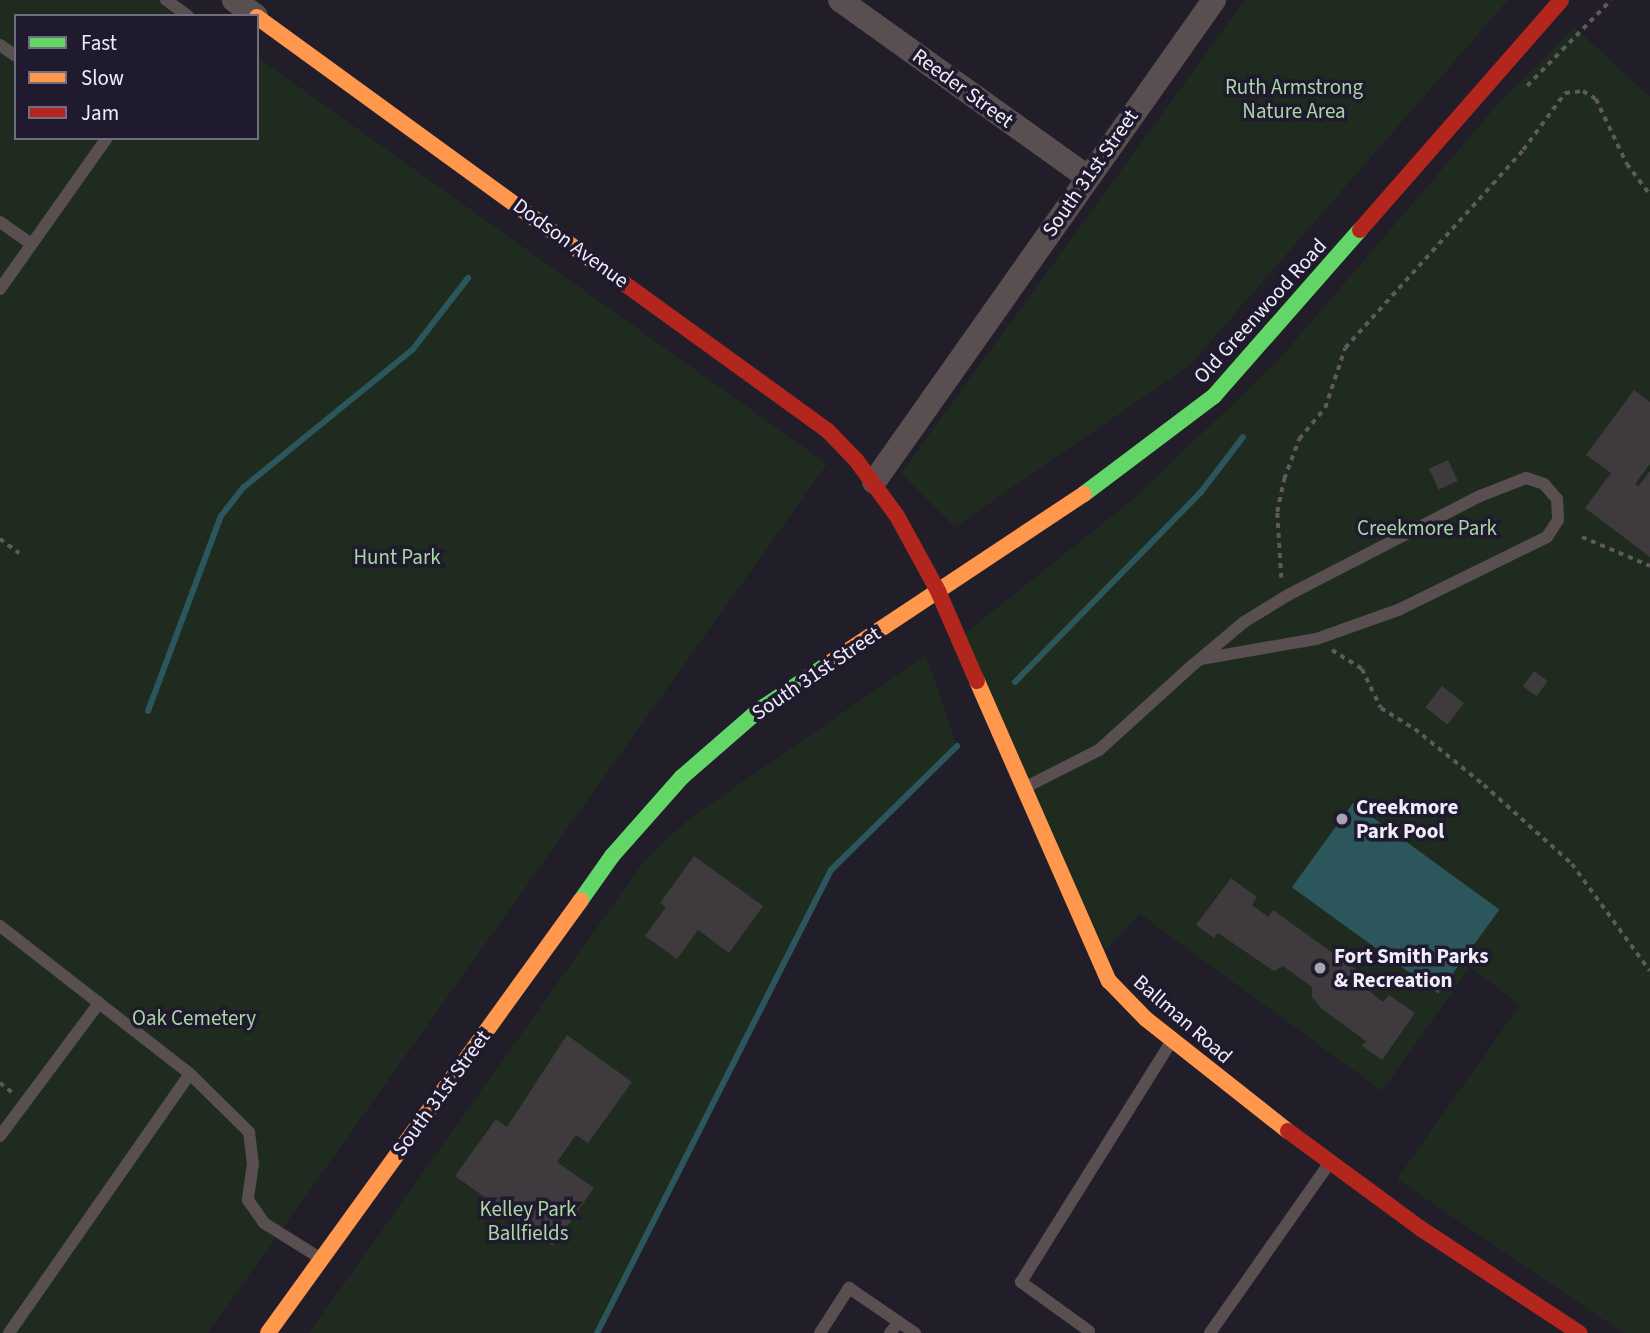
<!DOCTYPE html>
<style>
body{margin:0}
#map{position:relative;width:1650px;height:1333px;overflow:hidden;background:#211e29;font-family:"Source Sans 3",sans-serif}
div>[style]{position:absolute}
.green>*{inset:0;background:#1f2b1f}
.water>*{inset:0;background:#2a565c;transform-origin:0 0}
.stream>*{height:6px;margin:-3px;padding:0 3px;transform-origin:3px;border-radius:3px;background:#2a565c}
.building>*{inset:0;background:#3f3a3d;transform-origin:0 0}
.path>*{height:3.5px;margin-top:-1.75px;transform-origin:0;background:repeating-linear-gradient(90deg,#60585c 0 5px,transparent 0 10px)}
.lane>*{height:12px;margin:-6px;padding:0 6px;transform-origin:6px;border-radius:6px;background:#594f51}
.street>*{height:24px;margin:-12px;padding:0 12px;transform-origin:12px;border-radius:12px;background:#594f51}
.fast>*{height:16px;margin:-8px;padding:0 8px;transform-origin:8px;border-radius:8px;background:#63d668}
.slow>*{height:16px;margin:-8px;padding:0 8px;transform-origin:8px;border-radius:8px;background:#ff974d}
.jam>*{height:16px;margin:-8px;padding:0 8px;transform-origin:8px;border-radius:8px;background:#b3261e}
.dots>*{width:19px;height:19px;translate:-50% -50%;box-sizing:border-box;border:4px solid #1f1a2d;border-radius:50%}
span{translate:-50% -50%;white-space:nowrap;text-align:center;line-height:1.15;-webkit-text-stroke:7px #1f1a2d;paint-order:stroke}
.park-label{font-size:21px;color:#aad6a3}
.street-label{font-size:21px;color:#f0edfb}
.poi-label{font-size:21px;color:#f0edfb;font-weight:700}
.left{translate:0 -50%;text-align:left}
.legend{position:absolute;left:14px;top:14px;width:245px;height:126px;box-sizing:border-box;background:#1f1a2d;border:2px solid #736e7f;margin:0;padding:9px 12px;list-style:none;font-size:21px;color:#f0edfb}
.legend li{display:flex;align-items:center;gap:14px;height:35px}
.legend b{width:35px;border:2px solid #736e7f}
</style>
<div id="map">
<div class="green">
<i style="clip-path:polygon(0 0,177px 0,199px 16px,16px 16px,16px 138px,257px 138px,257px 57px,827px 464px,208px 1333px,0 1333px)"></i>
<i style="clip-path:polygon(1245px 0,1508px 0,1190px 365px,955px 527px,901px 473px)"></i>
<i style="clip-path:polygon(1574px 27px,1650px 97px,1650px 1333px,1623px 1333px,1397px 1179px,1520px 1005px,1470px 967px,1382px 1091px,1140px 914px,1106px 950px,958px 639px,1131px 501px,1275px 364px,1497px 105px)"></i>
<i style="clip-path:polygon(926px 655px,957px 746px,831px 870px,597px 1333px,309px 1333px,645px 860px,689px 819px)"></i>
</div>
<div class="water">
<i style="left:1353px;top:803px;width:181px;height:104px;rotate:36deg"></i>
</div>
<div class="stream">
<i style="left:1015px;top:682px;width:266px;rotate:-45.6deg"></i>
<i style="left:1201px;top:492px;width:69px;rotate:-52.6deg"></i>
<i style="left:148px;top:711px;width:208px;rotate:-69.5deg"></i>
<i style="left:221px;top:516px;width:37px;rotate:-52deg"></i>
<i style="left:244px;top:487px;width:218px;rotate:-39.2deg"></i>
<i style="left:413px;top:349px;width:90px;rotate:-52.2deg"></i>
<i style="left:597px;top:1333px;width:519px;rotate:-63.19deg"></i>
<i style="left:831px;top:870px;width:177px;rotate:-44.5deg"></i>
</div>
<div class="building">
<i style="clip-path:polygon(1634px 390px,1650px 402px,1650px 464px,1635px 484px,1639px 486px,1650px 471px,1650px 557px,1585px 508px,1611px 473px,1586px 455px)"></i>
<i style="left:1448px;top:460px;width:23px;height:21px;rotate:65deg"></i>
<i style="left:1534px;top:671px;width:17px;height:19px;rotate:36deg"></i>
<i style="left:1442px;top:686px;width:28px;height:27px;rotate:38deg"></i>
<i style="clip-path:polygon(694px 856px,763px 906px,729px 953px,698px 930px,677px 959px,645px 936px,666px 907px,660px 903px)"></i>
<i style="clip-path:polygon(1231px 878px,1257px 897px,1252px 905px,1268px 917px,1273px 910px,1369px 979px,1364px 987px,1383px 1002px,1389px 995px,1415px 1013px,1382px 1060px,1362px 1046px,1366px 1041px,1322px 1009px,1312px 997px,1312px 987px,1283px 966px,1274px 971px,1218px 933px,1214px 938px,1196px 925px)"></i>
<i style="clip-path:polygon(567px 1035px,632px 1082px,588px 1143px,576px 1135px,557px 1162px,594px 1188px,553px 1246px,455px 1176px,496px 1119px,507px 1127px)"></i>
</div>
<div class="path">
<i style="left:1527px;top:86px;width:120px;rotate:-45.7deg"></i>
<i style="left:1582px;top:537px;width:74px;rotate:23.1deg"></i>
<i style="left:0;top:539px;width:24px;rotate:36deg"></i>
<i style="left:1281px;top:578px;width:66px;rotate:-93.5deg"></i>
<i style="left:1277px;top:512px;width:34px;rotate:-78deg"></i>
<i style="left:1284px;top:479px;width:43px;rotate:-69.4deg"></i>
<i style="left:1299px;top:439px;width:40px;rotate:-50deg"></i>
<i style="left:1325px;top:408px;width:63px;rotate:-71.6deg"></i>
<i style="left:1345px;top:348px;width:266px;rotate:-48deg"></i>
<i style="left:1523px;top:150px;width:71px;rotate:-53.6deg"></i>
<i style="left:1565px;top:93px;width:18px;rotate:-6deg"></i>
<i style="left:1583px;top:91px;width:15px;rotate:32deg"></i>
<i style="left:1596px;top:99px;width:72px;rotate:64.5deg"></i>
<i style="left:1627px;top:164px;width:38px;rotate:53deg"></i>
<i style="left:1332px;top:650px;width:36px;rotate:32deg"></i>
<i style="left:1362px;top:669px;width:43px;rotate:64deg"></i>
<i style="left:1381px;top:708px;width:40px;rotate:32deg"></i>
<i style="left:1415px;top:729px;width:89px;rotate:39.1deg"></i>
<i style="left:1484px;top:785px;width:118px;rotate:41.9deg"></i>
<i style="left:1572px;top:864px;width:132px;rotate:53.9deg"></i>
<i style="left:0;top:1083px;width:16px;rotate:38deg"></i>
</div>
<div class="lane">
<i style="left:166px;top:0;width:27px;rotate:36deg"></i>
<i style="left:0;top:45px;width:19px;rotate:35deg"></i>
<i style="left:0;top:222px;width:38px;rotate:35deg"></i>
<i style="left:0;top:289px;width:185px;rotate:-54.7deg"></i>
<i style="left:1026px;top:787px;width:82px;rotate:-26.9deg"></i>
<i style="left:1099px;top:750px;width:128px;rotate:-42.2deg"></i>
<i style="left:1194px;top:664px;width:65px;rotate:-40deg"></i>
<i style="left:1244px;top:622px;width:52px;rotate:-31.5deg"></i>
<i style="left:1288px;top:595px;width:216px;rotate:-27.3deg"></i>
<i style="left:1480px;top:496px;width:49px;rotate:-21.4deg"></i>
<i style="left:1526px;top:478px;width:19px;rotate:18deg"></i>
<i style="left:1544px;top:484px;width:20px;rotate:49deg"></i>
<i style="left:1557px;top:499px;width:21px;rotate:87deg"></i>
<i style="left:1558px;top:520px;width:20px;rotate:123deg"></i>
<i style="left:1547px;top:537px;width:166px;rotate:153.9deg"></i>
<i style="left:1398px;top:610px;width:87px;rotate:160.5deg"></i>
<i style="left:1316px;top:639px;width:117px;rotate:170.1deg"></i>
<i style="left:0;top:926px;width:241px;rotate:37.9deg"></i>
<i style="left:190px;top:1074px;width:83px;rotate:44.5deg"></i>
<i style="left:249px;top:1132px;width:31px;rotate:83deg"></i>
<i style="left:253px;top:1163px;width:37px;rotate:98deg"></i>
<i style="left:248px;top:1200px;width:28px;rotate:55deg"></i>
<i style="left:264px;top:1223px;width:66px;rotate:32deg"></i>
<i style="left:0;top:1136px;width:166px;rotate:-53.3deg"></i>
<i style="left:1089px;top:1331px;width:84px;rotate:-144.2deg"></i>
<i style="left:1021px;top:1282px;width:281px;rotate:-58deg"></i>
<i style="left:9px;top:1333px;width:316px;rotate:-55.1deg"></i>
<i style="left:820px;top:1333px;width:54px;rotate:-57.2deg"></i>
<i style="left:849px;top:1288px;width:80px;rotate:34.3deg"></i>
<i style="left:890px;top:1333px;width:14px;rotate:-51deg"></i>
<i style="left:1210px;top:1333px;width:205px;rotate:-54.9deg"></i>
</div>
<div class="street">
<i style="left:234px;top:0;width:27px;rotate:36deg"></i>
<i style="left:840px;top:0;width:304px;rotate:35.6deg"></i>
<i style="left:874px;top:482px;width:590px;rotate:-54.8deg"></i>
</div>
<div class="fast">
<i style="left:1084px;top:494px;width:163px;rotate:-37deg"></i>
<i style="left:1214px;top:396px;width:221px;rotate:-48.7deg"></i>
<i style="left:581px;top:900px;width:54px;rotate:-54.8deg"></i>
<i style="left:612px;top:856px;width:106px;rotate:-48.5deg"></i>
<i style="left:682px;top:777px;width:102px;rotate:-41deg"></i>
<i style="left:759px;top:710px;width:83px;rotate:-33.7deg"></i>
</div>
<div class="slow">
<i style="left:257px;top:17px;width:419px;rotate:36deg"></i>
<i style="left:828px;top:664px;width:307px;rotate:-33.6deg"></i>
<i style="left:977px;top:681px;width:328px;rotate:66.3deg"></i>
<i style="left:1109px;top:981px;width:53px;rotate:45.8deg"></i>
<i style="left:1146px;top:1019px;width:181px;rotate:38.3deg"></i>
<i style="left:268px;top:1333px;width:534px;rotate:-54.14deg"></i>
</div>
<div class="jam">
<i style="left:1360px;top:230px;width:305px;rotate:-48.8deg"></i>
<i style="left:596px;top:263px;width:285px;rotate:35.9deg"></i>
<i style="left:827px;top:430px;width:42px;rotate:46deg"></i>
<i style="left:856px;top:460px;width:69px;rotate:53.8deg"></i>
<i style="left:897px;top:516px;width:85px;rotate:61.3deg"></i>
<i style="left:938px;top:591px;width:98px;rotate:66.6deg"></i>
<i style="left:1288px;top:1131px;width:164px;rotate:36.3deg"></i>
<i style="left:1420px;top:1228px;width:191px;rotate:33.4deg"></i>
</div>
<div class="dots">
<i style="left:1342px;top:819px;background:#a8a5b2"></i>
<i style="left:1320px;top:968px;background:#a8a5b2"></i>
</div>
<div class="park-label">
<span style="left:1294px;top:99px">Ruth Armstrong<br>Nature Area</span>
<span style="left:1427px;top:528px">Creekmore Park</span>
<span style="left:397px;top:557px">Hunt Park</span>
<span style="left:194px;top:1018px">Oak Cemetery</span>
<span style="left:528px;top:1221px">Kelley Park<br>Ballfields</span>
</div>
<div class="street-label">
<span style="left:963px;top:88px;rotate:36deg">Reeder Street</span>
<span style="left:1090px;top:173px;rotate:-55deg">South 31st Street</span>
<span style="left:571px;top:243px;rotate:36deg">Dodson Avenue</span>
<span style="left:1260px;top:311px;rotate:-48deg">Old Greenwood Road</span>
<span style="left:816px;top:673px;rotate:-34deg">South 31st Street</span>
<span style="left:1183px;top:1019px;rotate:41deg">Ballman Road</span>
<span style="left:441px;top:1093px;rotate:-54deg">South 31st Street</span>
</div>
<div class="poi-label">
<span class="left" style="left:1356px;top:819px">Creekmore<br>Park Pool</span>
<span class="left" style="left:1334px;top:968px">Fort Smith Parks<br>&amp; Recreation</span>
</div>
<ul class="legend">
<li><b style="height:9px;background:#63d668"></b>Fast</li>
<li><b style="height:9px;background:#ff974d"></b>Slow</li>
<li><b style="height:9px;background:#b3261e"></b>Jam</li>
</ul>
</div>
